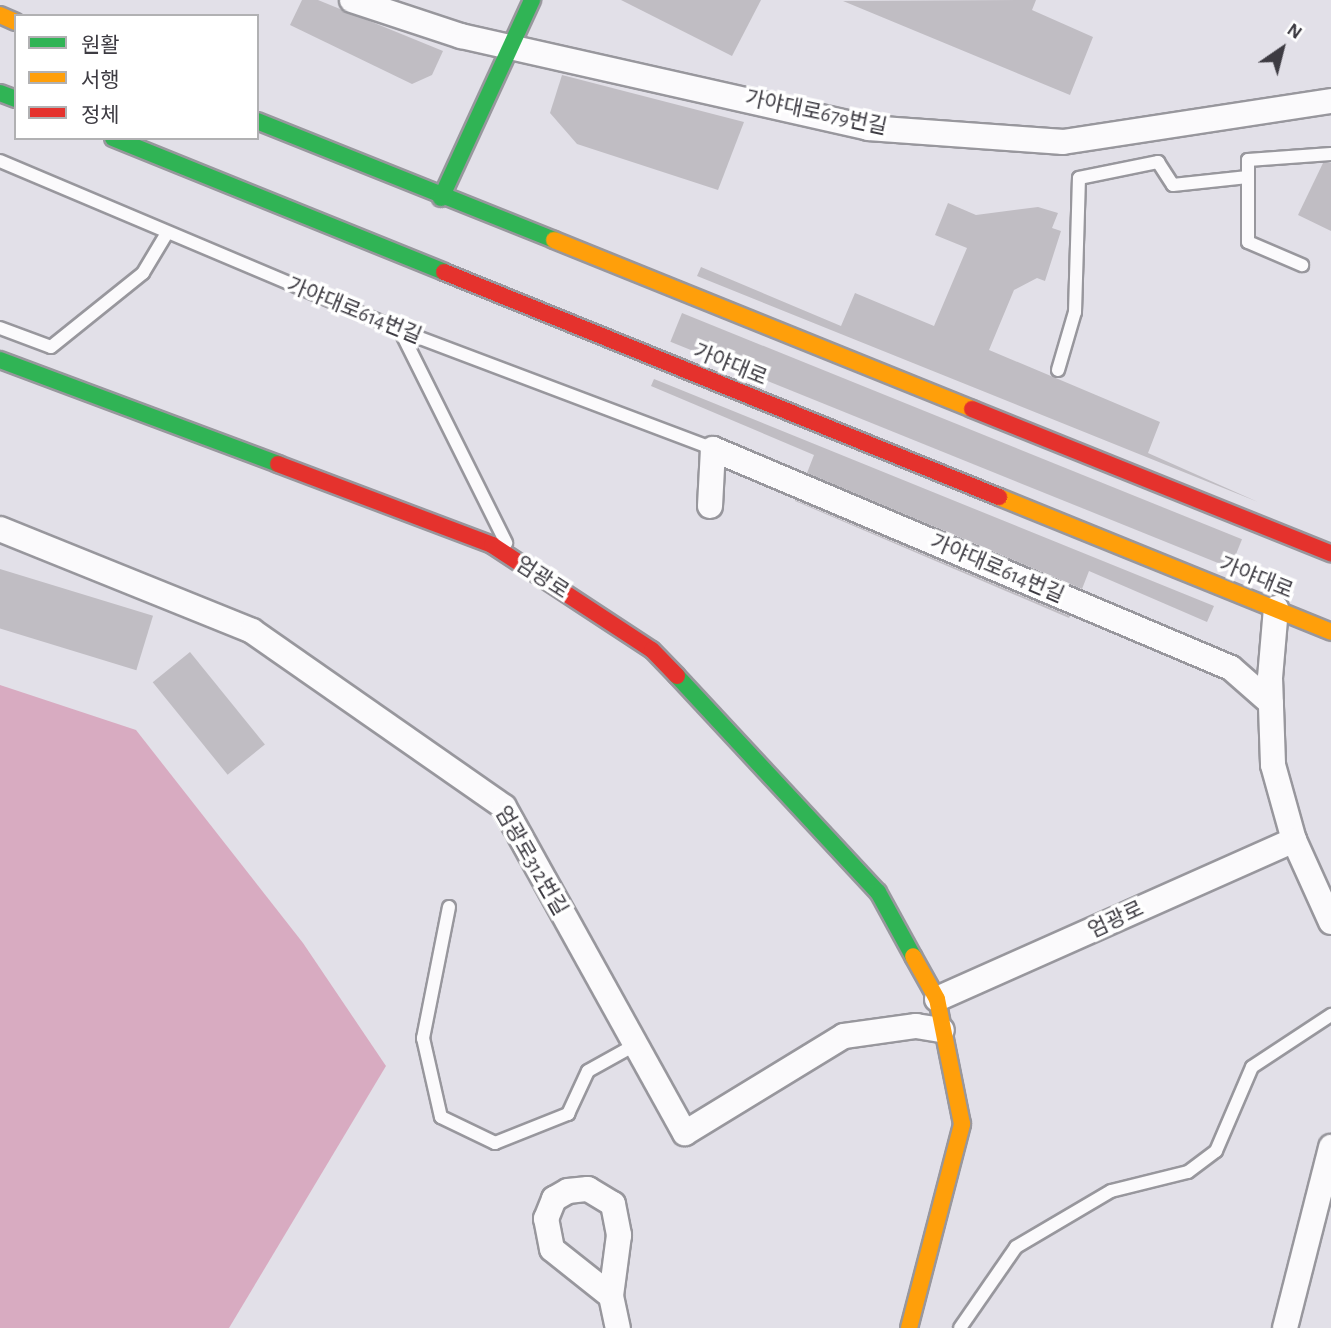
<!DOCTYPE html>
<meta charset="utf-8">
<style>
body{margin:0}
#map{position:relative;width:1331px;height:1328px;overflow:hidden;background:#e2e0e8;font-family:"Alegreya Sans","Noto Sans KR",sans-serif}
div>[style]{position:absolute}
.forest>*{inset:0;background:#d8abc1}
.building>*{inset:0;background:#c0bdc3;transform-origin:0 0}
.roads{filter:drop-shadow(2px 0 #98979d) drop-shadow(-2px 0 #98979d) drop-shadow(0 2px #98979d) drop-shadow(0 -2px #98979d)}
.lane>*{height:12px;margin:-6px;padding:0 6px;transform-origin:6px;border-radius:6px;background:#fbfafc}
.street>*{height:24px;margin:-12px;padding:0 12px;transform-origin:12px;border-radius:12px;background:#fbfafc}
.fast>*{height:16px;margin:-8px;padding:0 8px;transform-origin:8px;border-radius:8px;background:#30b455}
.slow>*{height:16px;margin:-8px;padding:0 8px;transform-origin:8px;border-radius:8px;background:#ff9f0a}
.jam>*{height:16px;margin:-8px;padding:0 8px;transform-origin:8px;border-radius:8px;background:#e5322d}
span{translate:-50% -50%;white-space:nowrap;text-align:center;line-height:1.15;-webkit-text-stroke:7px #fff;paint-order:stroke}
.street-label{font-size:21px;color:#3d3b42}
.legend{position:absolute;left:14px;top:14px;width:245px;height:126px;box-sizing:border-box;background:#fff;border:2px solid #b1b1b3;margin:0;padding:9px 12px;list-style:none;font-size:21px;color:#3d3b42}
.legend li{display:flex;align-items:center;gap:14px;height:35px}
.legend b{width:35px;border:2px solid #b1b1b3}
.north{position:absolute;left:1247px;top:14px;width:70px;height:70px;-webkit-text-stroke:5px #fff;paint-order:stroke;rotate:35deg;font-size:19px;font-weight:700;line-height:28px;text-align:center;color:#3d3b42}
.north::after{content:'';display:block;margin:auto;width:24px;height:32px;background:#3d3b42;clip-path:polygon(50% 0,100% 100%,50% 72%,0 100%)}
</style>
<div id="map">
<div class="forest">
<i style="clip-path:polygon(0 685px,136px 730px,303px 943px,386px 1066px,229px 1328px,0 1328px)"></i>
</div>
<div class="building">
<i style="clip-path:polygon(302px 0,318px 0,443px 51px,432px 75px,412px 84px,290px 25px)"></i>
<i style="clip-path:polygon(621px 0,761px 0,732px 56px)"></i>
<i style="clip-path:polygon(1036px 0,1032px 10px,1093px 37px,1070px 95px,843px 1px)"></i>
<i style="clip-path:polygon(562px 75px,744px 122px,718px 190px,577px 144px,550px 113px)"></i>
<i style="clip-path:polygon(1323px 163px,1331px 163px,1331px 231px,1298px 215px)"></i>
<i style="clip-path:polygon(948px 203px,976px 215px,1038px 207px,1058px 213px,1052px 228px,1061px 231px,1045px 281px,1037px 278px,1014px 290px,989px 350px,1160px 422px,1148px 453px,1258px 502px,697px 276px,701px 267px,841px 326px,855px 293px,934px 326px,967px 248px,935px 235px)"></i>
<i style="left:682px;top:313px;width:604px;height:31px;rotate:22deg"></i>
<i style="clip-path:polygon(654px 379px,1214px 606px,1207px 622px,1089px 571px,1082px 589px,807px 473px,814px 455px,651px 386px)"></i>
<i style="clip-path:polygon(795px 500px,1070px 616px,1069px 618px,795px 501px)"></i>
<i style="left:0;top:569px;width:160px;height:57px;rotate:17deg"></i>
<i style="left:190px;top:652px;width:119px;height:48px;rotate:51deg"></i>
</div>
<div class="roads">
<div class="lane">
<i style="left:0;top:161px;width:456px;rotate:22.9deg"></i>
<i style="left:420px;top:338px;width:313px;rotate:20.7deg"></i>
<i style="left:1248px;top:177px;width:65px;rotate:90deg"></i>
<i style="left:1248px;top:242px;width:59px;rotate:23.1deg"></i>
<i style="left:0;top:328px;width:54px;rotate:20.4deg"></i>
<i style="left:51px;top:347px;width:118px;rotate:-38.8deg"></i>
<i style="left:143px;top:273px;width:47px;rotate:-59deg"></i>
<i style="left:400px;top:330px;width:238px;rotate:63.5deg"></i>
<i style="left:1058px;top:370px;width:60px;rotate:-73.7deg"></i>
<i style="left:1075px;top:312px;width:134px;rotate:-88.3deg"></i>
<i style="left:1079px;top:178px;width:81px;rotate:-11.4deg"></i>
<i style="left:1158px;top:162px;width:27px;rotate:57deg"></i>
<i style="left:1173px;top:185px;width:75px;rotate:-6.1deg"></i>
<i style="left:1248px;top:177px;width:17px;rotate:-90deg"></i>
<i style="left:1248px;top:160px;width:83px;rotate:-4.1deg"></i>
<i style="left:449px;top:907px;width:134px;rotate:101.2deg"></i>
<i style="left:423px;top:1038px;width:81px;rotate:77.2deg"></i>
<i style="left:441px;top:1117px;width:60px;rotate:25.7deg"></i>
<i style="left:495px;top:1143px;width:79px;rotate:-21.7deg"></i>
<i style="left:568px;top:1114px;width:47px;rotate:-65.1deg"></i>
<i style="left:588px;top:1071px;width:54px;rotate:-29deg"></i>
<i style="left:960px;top:1328px;width:98px;rotate:-55.3deg"></i>
<i style="left:1016px;top:1247px;width:110px;rotate:-30.5deg"></i>
<i style="left:1111px;top:1191px;width:79px;rotate:-13.9deg"></i>
<i style="left:1188px;top:1172px;width:35px;rotate:-37deg"></i>
<i style="left:1216px;top:1151px;width:91px;rotate:-66.8deg"></i>
<i style="left:1252px;top:1067px;width:95px;rotate:-33.4deg"></i>
</div>
<div class="street">
<i style="left:352px;top:0;width:115px;rotate:18.3deg"></i>
<i style="left:461px;top:36px;width:417px;rotate:12.7deg"></i>
<i style="left:868px;top:128px;width:196px;rotate:4.1deg"></i>
<i style="left:1063px;top:142px;width:271px;rotate:-8.7deg"></i>
<i style="left:710px;top:506px;width:57px;rotate:-87deg"></i>
<i style="left:713px;top:449px;width:562px;rotate:22.92deg"></i>
<i style="left:1231px;top:668px;width:53px;rotate:41.2deg"></i>
<i style="left:0;top:529px;width:272px;rotate:22deg"></i>
<i style="left:252px;top:631px;width:307px;rotate:34.9deg"></i>
<i style="left:504px;top:807px;width:373px;rotate:61deg"></i>
<i style="left:685px;top:1133px;width:186px;rotate:-31.4deg"></i>
<i style="left:844px;top:1036px;width:73px;rotate:-7.9deg"></i>
<i style="left:916px;top:1026px;width:26px;rotate:9deg"></i>
<i style="left:1276px;top:608px;width:70px;rotate:94.9deg"></i>
<i style="left:1270px;top:678px;width:87px;rotate:88deg"></i>
<i style="left:1273px;top:765px;width:78px;rotate:74.4deg"></i>
<i style="left:1294px;top:840px;width:90px;rotate:65.7deg"></i>
<i style="left:937px;top:999px;width:391px;rotate:-24deg"></i>
<i style="left:611px;top:1296px;width:75px;rotate:-141.5deg"></i>
<i style="left:552px;top:1249px;width:31px;rotate:-101deg"></i>
<i style="left:546px;top:1219px;width:22px;rotate:-68deg"></i>
<i style="left:554px;top:1199px;width:16px;rotate:-30deg"></i>
<i style="left:568px;top:1191px;width:20px;rotate:-6deg"></i>
<i style="left:588px;top:1189px;width:29px;rotate:31deg"></i>
<i style="left:613px;top:1204px;width:32px;rotate:79deg"></i>
<i style="left:619px;top:1235px;width:62px;rotate:97.5deg"></i>
<i style="left:611px;top:1296px;width:33px;rotate:78deg"></i>
<i style="left:1285px;top:1328px;width:187px;rotate:-75.7deg"></i>
</div>
<div class="fast">
<i style="left:0;top:93px;width:17px;rotate:21deg"></i>
<i style="left:257px;top:121px;width:320px;rotate:21.8deg"></i>
<i style="left:113px;top:138px;width:357px;rotate:22deg"></i>
<i style="left:441px;top:198px;width:218px;rotate:-65.3deg"></i>
<i style="left:0;top:360px;width:297px;rotate:20.5deg"></i>
<i style="left:677px;top:676px;width:295px;rotate:47.1deg"></i>
<i style="left:878px;top:892px;width:73px;rotate:61.3deg"></i>
</div>
<div class="slow">
<i style="left:0;top:15px;width:17px;rotate:24deg"></i>
<i style="left:554px;top:240px;width:451px;rotate:22deg"></i>
<i style="left:999px;top:497px;width:358px;rotate:22.1deg"></i>
<i style="left:909px;top:1328px;width:211px;rotate:-75.4deg"></i>
<i style="left:962px;top:1124px;width:127px;rotate:-101.3deg"></i>
<i style="left:937px;top:999px;width:49px;rotate:-119.2deg"></i>
</div>
<div class="jam">
<i style="left:444px;top:272px;width:599px;rotate:22.07deg"></i>
<i style="left:972px;top:409px;width:387px;rotate:21.9deg"></i>
<i style="left:278px;top:464px;width:229px;rotate:20.7deg"></i>
<i style="left:492px;top:545px;width:191px;rotate:33.3deg"></i>
<i style="left:652px;top:650px;width:36px;rotate:46deg"></i>
</div>
</div>
<div class="street-label">
<span style="left:816px;top:113px;rotate:12deg">가야대로679번길</span>
<span style="left:354px;top:311px;rotate:22deg">가야대로614번길</span>
<span style="left:730px;top:365px;rotate:22deg">가야대로</span>
<span style="left:997px;top:569px;rotate:23deg">가야대로614번길</span>
<span style="left:542px;top:578px;rotate:33deg">엄광로</span>
<span style="left:1256px;top:578px;rotate:22deg">가야대로</span>
<span style="left:531px;top:861px;rotate:60deg">엄광로312번길</span>
<span style="left:1116px;top:920px;rotate:-25deg">엄광로</span>
</div>
<ul class="legend">
<li><b style="height:9px;background:#30b455"></b>원활</li>
<li><b style="height:9px;background:#ff9f0a"></b>서행</li>
<li><b style="height:9px;background:#e5322d"></b>정체</li>
</ul>
<div class="north">N</div>
</div>
